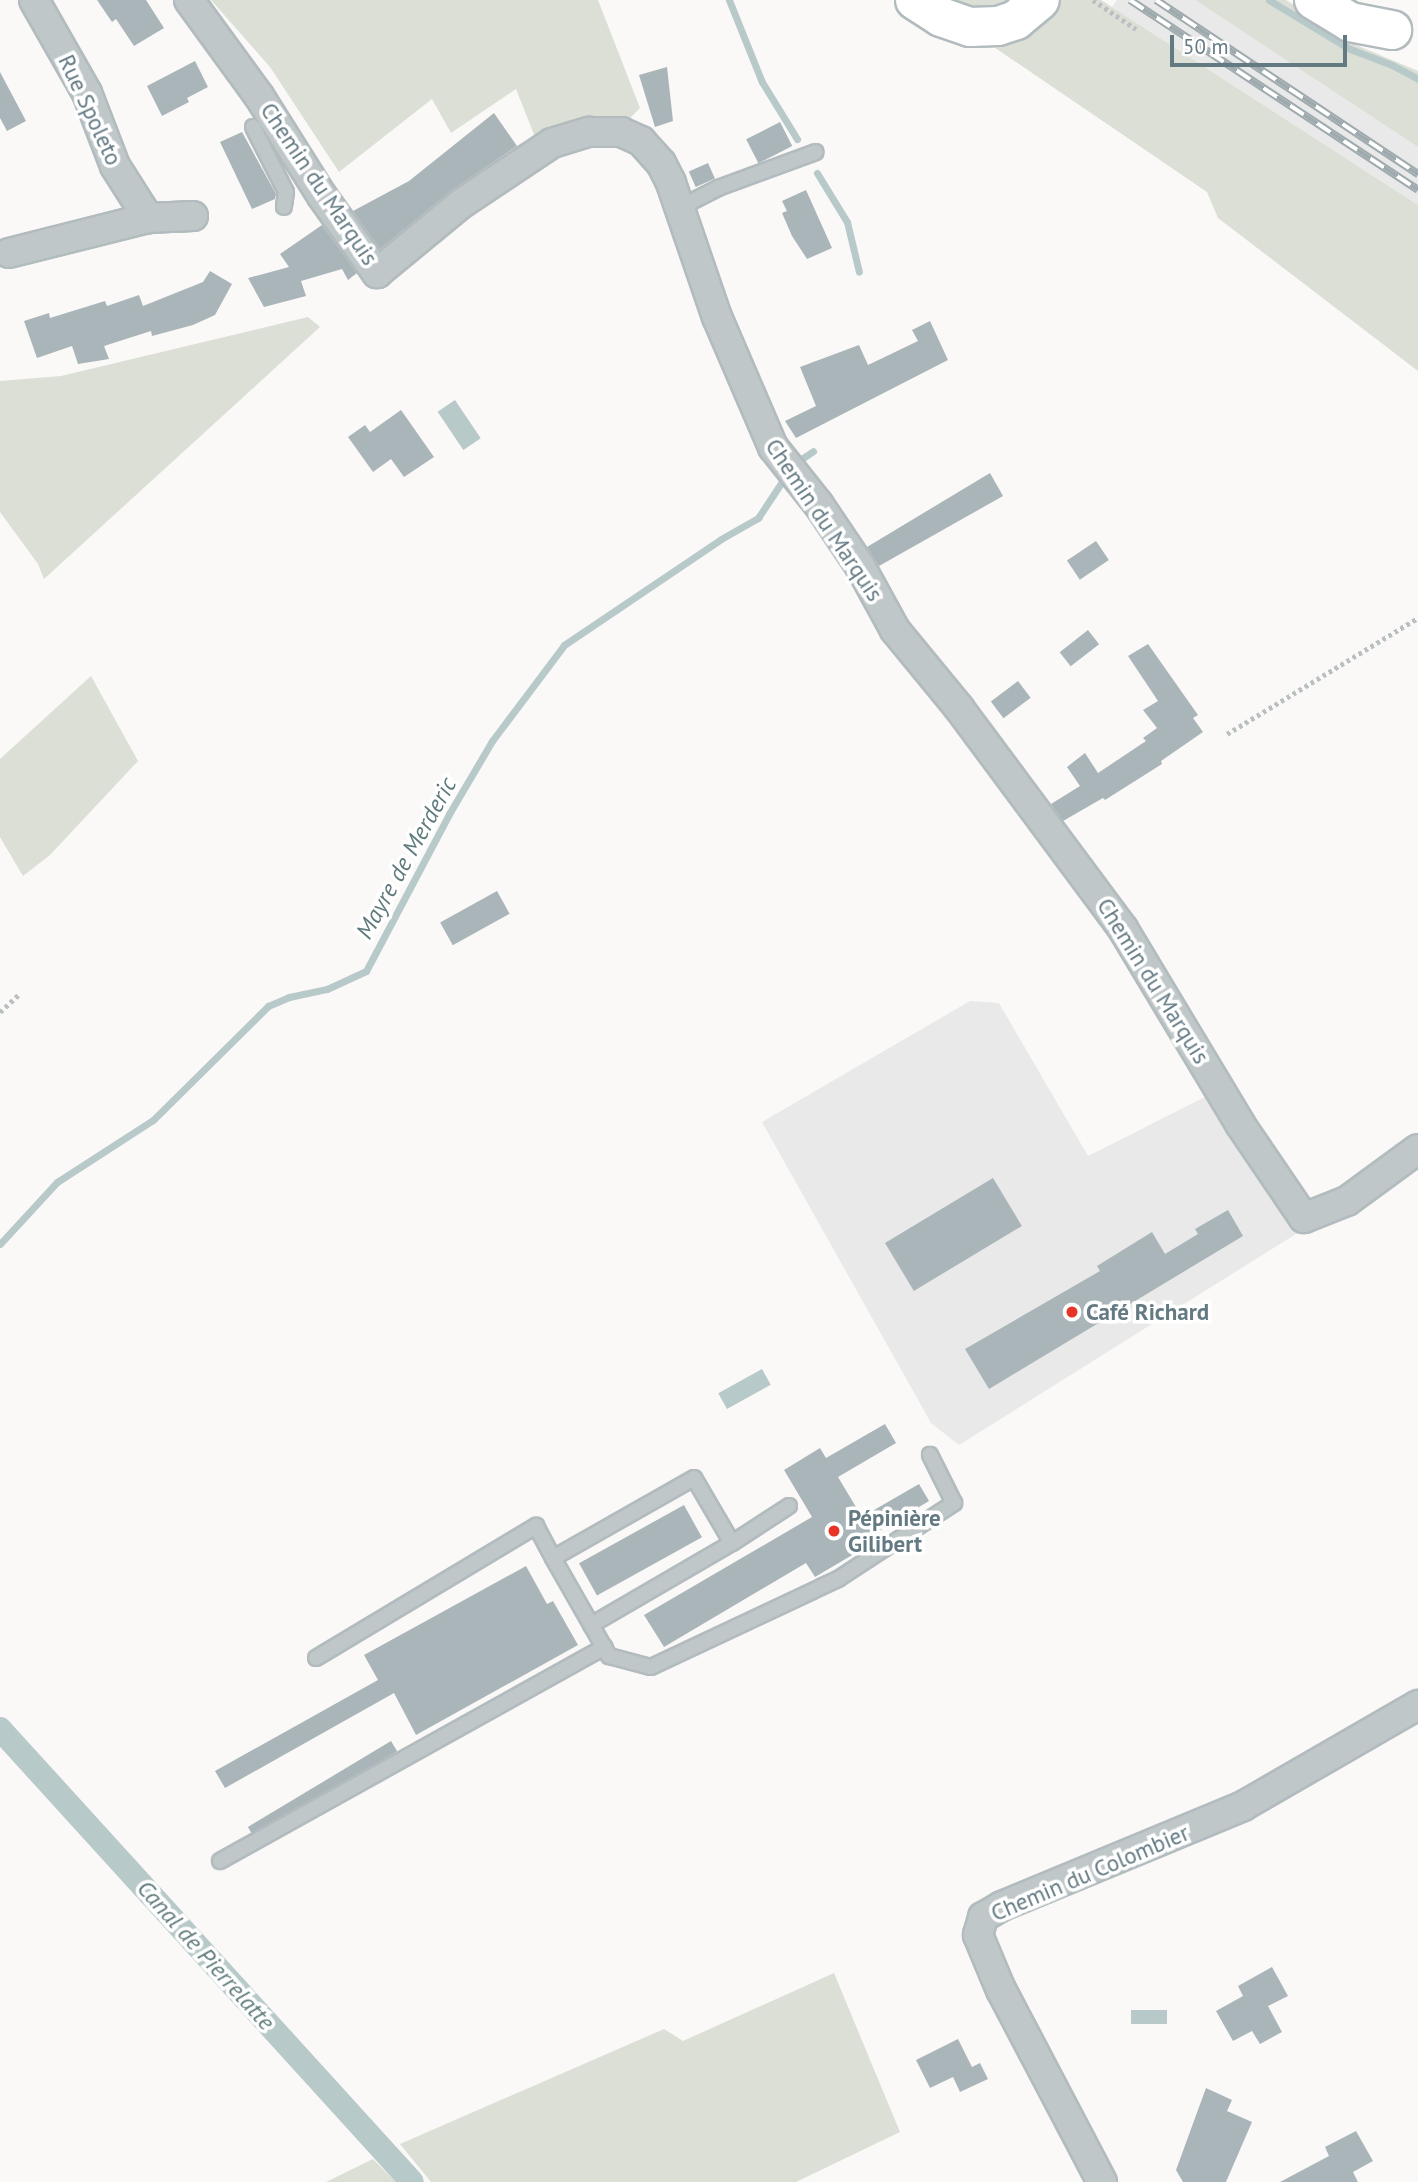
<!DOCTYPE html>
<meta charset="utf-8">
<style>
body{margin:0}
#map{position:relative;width:1418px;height:2182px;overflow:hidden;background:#faf9f7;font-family:"PT Sans",sans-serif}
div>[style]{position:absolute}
.built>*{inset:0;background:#e8e9e8}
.green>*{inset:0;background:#dbdfd6}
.water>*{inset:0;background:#b8c9ca;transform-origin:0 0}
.stream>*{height:7px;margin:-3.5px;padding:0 3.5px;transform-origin:3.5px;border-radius:3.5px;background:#b8c9ca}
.canal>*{height:24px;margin:-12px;padding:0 12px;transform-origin:12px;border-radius:12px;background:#b8c9ca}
.building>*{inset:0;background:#aab5b9;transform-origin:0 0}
.path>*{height:4.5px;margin-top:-2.25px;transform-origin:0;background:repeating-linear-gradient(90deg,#babfc1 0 3.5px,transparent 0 7px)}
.roads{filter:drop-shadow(2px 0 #b2bbbe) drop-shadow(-2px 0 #b2bbbe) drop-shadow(0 2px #b2bbbe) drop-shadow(0 -2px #b2bbbe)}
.lane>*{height:14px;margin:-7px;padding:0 7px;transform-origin:7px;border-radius:7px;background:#c0c7c9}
.street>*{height:28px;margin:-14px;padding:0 14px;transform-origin:14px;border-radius:14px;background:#c0c7c9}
.secondary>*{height:38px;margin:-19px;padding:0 19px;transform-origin:19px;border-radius:19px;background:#fff}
.rail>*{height:8px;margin-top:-4px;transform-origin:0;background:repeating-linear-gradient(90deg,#fff 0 16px,#9faaae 0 32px);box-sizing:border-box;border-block:2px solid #9faaae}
.dots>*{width:19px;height:19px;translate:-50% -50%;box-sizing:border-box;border:4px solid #fff;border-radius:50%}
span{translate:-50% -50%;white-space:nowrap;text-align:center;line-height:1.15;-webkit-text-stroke:7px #fff;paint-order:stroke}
.street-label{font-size:23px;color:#647a83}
.poi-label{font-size:23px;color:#647a83;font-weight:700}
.left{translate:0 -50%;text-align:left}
.water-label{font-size:24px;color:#5f7a7c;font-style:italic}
.scale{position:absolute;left:1170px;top:35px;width:177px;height:32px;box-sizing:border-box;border:4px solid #647a83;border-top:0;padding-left:9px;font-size:21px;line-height:24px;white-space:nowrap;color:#647a83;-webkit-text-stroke:5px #fff;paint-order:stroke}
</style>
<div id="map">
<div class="built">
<i style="clip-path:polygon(1117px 0,1195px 0,1418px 147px,1418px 205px,1112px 7px)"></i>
<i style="clip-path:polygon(970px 1001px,999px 1003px,1088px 1156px,1207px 1096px,1307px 1227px,959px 1445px,931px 1423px,762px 1122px)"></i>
</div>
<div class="green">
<i style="clip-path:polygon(211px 0,598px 0,640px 108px,629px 119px,537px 142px,516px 89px,451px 133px,432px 99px,339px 172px,270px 67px)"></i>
<i style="clip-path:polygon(931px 0,1024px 0,999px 14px)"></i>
<i style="clip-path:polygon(1051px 0,1101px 0,1418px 205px,1418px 371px,1218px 218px,1207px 192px,985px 41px)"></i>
<i style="clip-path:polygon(1195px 0,1286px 0,1356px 45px,1418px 71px,1418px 147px)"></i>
<i style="clip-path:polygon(308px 317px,320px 327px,44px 579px,38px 564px,0 512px,0 381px,61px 376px)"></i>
<i style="clip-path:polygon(91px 676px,138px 761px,50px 855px,23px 876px,0 837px,0 759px)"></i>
<i style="clip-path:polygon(834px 1973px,900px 2132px,796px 2182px,431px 2182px,400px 2144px,664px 2029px,683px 2041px)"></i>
<i style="clip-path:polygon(373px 2159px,396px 2182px,326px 2182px)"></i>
</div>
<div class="water">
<i style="left:455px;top:400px;width:46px;height:21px;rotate:56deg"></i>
<i style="left:762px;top:1369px;width:18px;height:50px;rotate:61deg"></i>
<i style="left:1167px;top:2010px;width:14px;height:36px;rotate:90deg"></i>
</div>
<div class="stream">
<i style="left:729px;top:0;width:88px;rotate:68.1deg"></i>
<i style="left:762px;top:82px;width:67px;rotate:58.4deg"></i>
<i style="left:1269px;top:0;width:95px;rotate:31.2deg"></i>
<i style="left:1350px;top:49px;width:45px;rotate:20.9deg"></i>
<i style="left:1392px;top:65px;width:30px;rotate:28deg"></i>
<i style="left:817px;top:173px;width:57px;rotate:58.5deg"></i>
<i style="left:847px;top:222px;width:51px;rotate:76.5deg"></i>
<i style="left:794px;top:464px;width:23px;rotate:-34deg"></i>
<i style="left:0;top:1244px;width:84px;rotate:-47.4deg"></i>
<i style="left:57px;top:1182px;width:114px;rotate:-32.9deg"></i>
<i style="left:153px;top:1120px;width:162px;rotate:-44.7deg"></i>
<i style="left:268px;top:1006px;width:23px;rotate:-23deg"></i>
<i style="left:289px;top:997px;width:39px;rotate:-12deg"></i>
<i style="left:327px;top:989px;width:43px;rotate:-24.8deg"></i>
<i style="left:366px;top:971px;width:178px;rotate:-62.1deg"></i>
<i style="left:449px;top:814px;width:85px;rotate:-59.5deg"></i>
<i style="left:492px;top:741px;width:120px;rotate:-53.1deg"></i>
<i style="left:564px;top:645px;width:189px;rotate:-34deg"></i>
<i style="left:721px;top:539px;width:43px;rotate:-29.6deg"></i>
<i style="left:758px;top:518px;width:53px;rotate:-56.6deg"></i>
</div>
<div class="canal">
<i style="left:0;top:1729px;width:612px;rotate:47.71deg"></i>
</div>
<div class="building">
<i style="clip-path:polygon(97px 0,146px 0,164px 28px,134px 46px,116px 19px,112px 22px)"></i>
<i style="clip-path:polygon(195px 61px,208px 87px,187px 98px,189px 102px,162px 116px,147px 86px)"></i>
<i style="clip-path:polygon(667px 67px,673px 121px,655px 127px,639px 75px)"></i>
<i style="clip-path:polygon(0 72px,26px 121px,7px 131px,0 118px)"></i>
<i style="clip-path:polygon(494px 113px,517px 146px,452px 190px,380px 249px,353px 211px,409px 181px)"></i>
<i style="left:780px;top:122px;width:27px;height:38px;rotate:63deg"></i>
<i style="clip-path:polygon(242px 132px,276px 194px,275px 199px,252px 209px,220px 142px)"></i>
<i style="left:708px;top:163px;width:17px;height:21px;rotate:66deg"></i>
<i style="clip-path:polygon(806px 190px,832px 248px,807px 259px,792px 236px,782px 213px,787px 211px,782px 201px)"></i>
<i style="clip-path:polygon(322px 225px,357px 273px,348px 280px,342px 269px,301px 281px,306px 296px,264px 307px,248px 278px,289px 267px,280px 254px)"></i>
<i style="clip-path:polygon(210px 271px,232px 284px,215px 315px,193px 325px,152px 336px,151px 331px,104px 346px,109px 359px,78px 364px,72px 346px,37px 358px,24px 321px,49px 313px,50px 318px,105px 301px,107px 306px,139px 295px,143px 306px,203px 282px)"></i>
<i style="clip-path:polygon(930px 321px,948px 360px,796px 438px,785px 421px,816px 406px,800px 367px,859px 345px,868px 365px,918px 341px,912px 330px)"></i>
<i style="clip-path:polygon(401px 410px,434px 457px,404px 477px,391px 459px,373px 472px,348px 437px,365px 425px,370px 432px)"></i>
<i style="clip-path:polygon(990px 473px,1003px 496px,879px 566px,867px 547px)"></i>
<i style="left:1096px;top:541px;width:23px;height:35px;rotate:56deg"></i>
<i style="left:1088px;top:630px;width:18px;height:36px;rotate:52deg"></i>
<i style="clip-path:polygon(1148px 644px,1198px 715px,1193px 718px,1203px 732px,1161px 761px,1162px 764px,1105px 800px,1103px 798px,1063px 821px,1051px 804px,1080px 786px,1067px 767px,1085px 753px,1098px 773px,1146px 741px,1143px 738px,1157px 728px,1143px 710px,1158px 701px,1128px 656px)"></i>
<i style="left:1018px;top:681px;width:21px;height:34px;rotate:53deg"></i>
<i style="left:497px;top:891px;width:26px;height:65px;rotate:61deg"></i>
<i style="left:993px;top:1178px;width:56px;height:126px;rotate:59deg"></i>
<i style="clip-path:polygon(1228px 1210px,1243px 1236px,989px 1389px,965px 1349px,1100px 1271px,1097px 1266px,1152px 1232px,1165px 1254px,1198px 1234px,1195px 1229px)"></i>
<i style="clip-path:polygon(885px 1424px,896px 1443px,838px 1477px,862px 1517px,919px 1484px,929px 1501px,872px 1535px,876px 1541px,815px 1577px,806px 1563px,664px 1647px,644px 1615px,812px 1517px,784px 1470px,820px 1448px,826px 1458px)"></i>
<i style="left:684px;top:1505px;width:37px;height:120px;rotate:61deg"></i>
<i style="clip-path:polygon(526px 1566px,547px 1604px,553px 1601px,578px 1645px,416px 1735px,394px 1693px,225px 1788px,215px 1771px,378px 1680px,364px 1655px)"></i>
<i style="left:391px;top:1741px;width:12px;height:167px;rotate:59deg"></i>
<i style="clip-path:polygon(1272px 1967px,1288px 1996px,1268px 2006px,1282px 2032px,1260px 2044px,1252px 2031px,1233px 2041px,1216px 2011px,1243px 1996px,1238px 1986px)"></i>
<i style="clip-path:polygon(958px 2039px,972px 2067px,980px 2063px,988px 2079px,960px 2092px,953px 2077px,930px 2088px,916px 2060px)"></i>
<i style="clip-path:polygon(1206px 2088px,1232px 2100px,1227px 2111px,1252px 2122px,1226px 2182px,1183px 2182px,1176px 2170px)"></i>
<i style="clip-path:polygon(1356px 2131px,1373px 2161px,1353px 2172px,1358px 2182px,1280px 2182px,1329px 2156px,1325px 2147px)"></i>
</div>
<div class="path">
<i style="left:1093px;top:0;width:52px;rotate:34deg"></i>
<i style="left:1227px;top:734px;width:223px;rotate:-31.3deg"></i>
<i style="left:0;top:1012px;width:25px;rotate:-43deg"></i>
</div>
<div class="roads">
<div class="lane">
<i style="left:253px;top:127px;width:73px;rotate:63.1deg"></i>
<i style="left:286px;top:192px;width:15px;rotate:98deg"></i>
<i style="left:679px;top:208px;width:44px;rotate:-27.1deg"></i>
<i style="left:718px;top:188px;width:104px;rotate:-20.2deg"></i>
<i style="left:789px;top:1506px;width:68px;rotate:147deg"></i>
<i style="left:732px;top:1543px;width:75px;rotate:-120.3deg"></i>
<i style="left:694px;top:1478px;width:162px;rotate:150.4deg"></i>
<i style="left:553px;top:1558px;width:113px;rotate:60.3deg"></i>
<i style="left:609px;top:1656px;width:43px;rotate:14.7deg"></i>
<i style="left:651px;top:1667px;width:207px;rotate:-25.2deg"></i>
<i style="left:838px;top:1579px;width:139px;rotate:-33.2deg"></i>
<i style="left:954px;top:1503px;width:54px;rotate:-116.6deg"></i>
<i style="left:591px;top:1625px;width:163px;rotate:-30.2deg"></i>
<i style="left:316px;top:1658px;width:257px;rotate:-31deg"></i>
<i style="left:536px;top:1526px;width:36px;rotate:62deg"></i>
<i style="left:220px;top:1861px;width:440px;rotate:-29.1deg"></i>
</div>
<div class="street">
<i style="left:34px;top:0;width:107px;rotate:60.3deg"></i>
<i style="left:87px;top:93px;width:78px;rotate:69deg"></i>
<i style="left:115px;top:166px;width:62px;rotate:57.6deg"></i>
<i style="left:189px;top:0;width:119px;rotate:53.9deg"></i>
<i style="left:259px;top:96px;width:118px;rotate:57.8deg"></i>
<i style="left:322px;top:196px;width:95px;rotate:54.5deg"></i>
<i style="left:377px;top:273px;width:110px;rotate:-39.5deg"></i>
<i style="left:462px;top:203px;width:108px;rotate:-33.7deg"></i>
<i style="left:552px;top:143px;width:39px;rotate:-17deg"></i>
<i style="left:589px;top:132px;width:32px"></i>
<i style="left:621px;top:132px;width:22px;rotate:24deg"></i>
<i style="left:641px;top:141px;width:30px;rotate:48deg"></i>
<i style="left:661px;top:163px;width:22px;rotate:63deg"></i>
<i style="left:671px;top:183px;width:142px;rotate:71.1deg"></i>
<i style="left:717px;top:317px;width:142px;rotate:66.7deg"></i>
<i style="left:773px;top:447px;width:74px;rotate:51.6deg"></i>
<i style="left:819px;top:505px;width:73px;rotate:56.1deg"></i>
<i style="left:860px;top:566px;width:73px;rotate:61.3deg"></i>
<i style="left:895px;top:630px;width:101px;rotate:50.6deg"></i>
<i style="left:959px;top:708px;width:275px;rotate:53.4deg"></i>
<i style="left:1123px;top:929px;width:227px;rotate:59deg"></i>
<i style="left:1240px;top:1124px;width:114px;rotate:55.8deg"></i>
<i style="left:1304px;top:1218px;width:46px;rotate:-21.6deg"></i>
<i style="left:1347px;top:1201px;width:88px;rotate:-36.2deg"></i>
<i style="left:9px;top:253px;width:143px;rotate:-14.1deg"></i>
<i style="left:148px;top:218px;width:45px;rotate:-2.5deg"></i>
<i style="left:1102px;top:2182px;width:217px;rotate:-117.7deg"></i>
<i style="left:1001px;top:1990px;width:60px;rotate:-112.7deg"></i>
<i style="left:978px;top:1935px;width:19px;rotate:-74deg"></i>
<i style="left:983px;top:1917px;width:22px;rotate:-30deg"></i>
<i style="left:1002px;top:1906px;width:261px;rotate:-22.5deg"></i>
<i style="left:1243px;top:1806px;width:202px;rotate:-30deg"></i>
</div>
<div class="secondary">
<i style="left:915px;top:0;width:31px;rotate:33deg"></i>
<i style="left:941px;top:17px;width:31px;rotate:19deg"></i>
<i style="left:970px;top:27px;width:28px;rotate:-2deg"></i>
<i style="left:998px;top:26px;width:19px;rotate:-18deg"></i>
<i style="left:1016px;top:20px;width:31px;rotate:-40deg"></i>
<i style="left:1314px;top:0;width:42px;rotate:31.4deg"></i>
<i style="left:1350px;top:22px;width:43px;rotate:10.8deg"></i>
</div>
</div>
<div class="rail">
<i style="left:1130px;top:0;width:345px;rotate:33.4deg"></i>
<i style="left:1156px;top:0;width:315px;rotate:33.6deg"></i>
</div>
<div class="dots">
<i style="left:1072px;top:1312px;background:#e83329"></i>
<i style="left:834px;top:1531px;background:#e83329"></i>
</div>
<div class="street-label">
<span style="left:90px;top:110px;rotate:65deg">Rue Spoleto</span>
<span style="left:319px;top:184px;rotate:56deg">Chemin du Marquis</span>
<span style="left:824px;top:520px;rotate:56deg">Chemin du Marquis</span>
<span style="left:1153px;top:981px;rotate:58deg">Chemin du Marquis</span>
<span style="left:1090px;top:1873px;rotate:-23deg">Chemin du Colombier</span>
</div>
<div class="poi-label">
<span class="left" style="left:1086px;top:1312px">Café Richard</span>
<span class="left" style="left:848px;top:1531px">Pépinière<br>Gilibert</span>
</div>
<div class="water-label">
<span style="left:406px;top:858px;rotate:-61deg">Mayre de Merderic</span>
<span style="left:206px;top:1955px;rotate:48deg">Canal de Pierrelatte</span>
</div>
<div class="scale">50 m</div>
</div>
